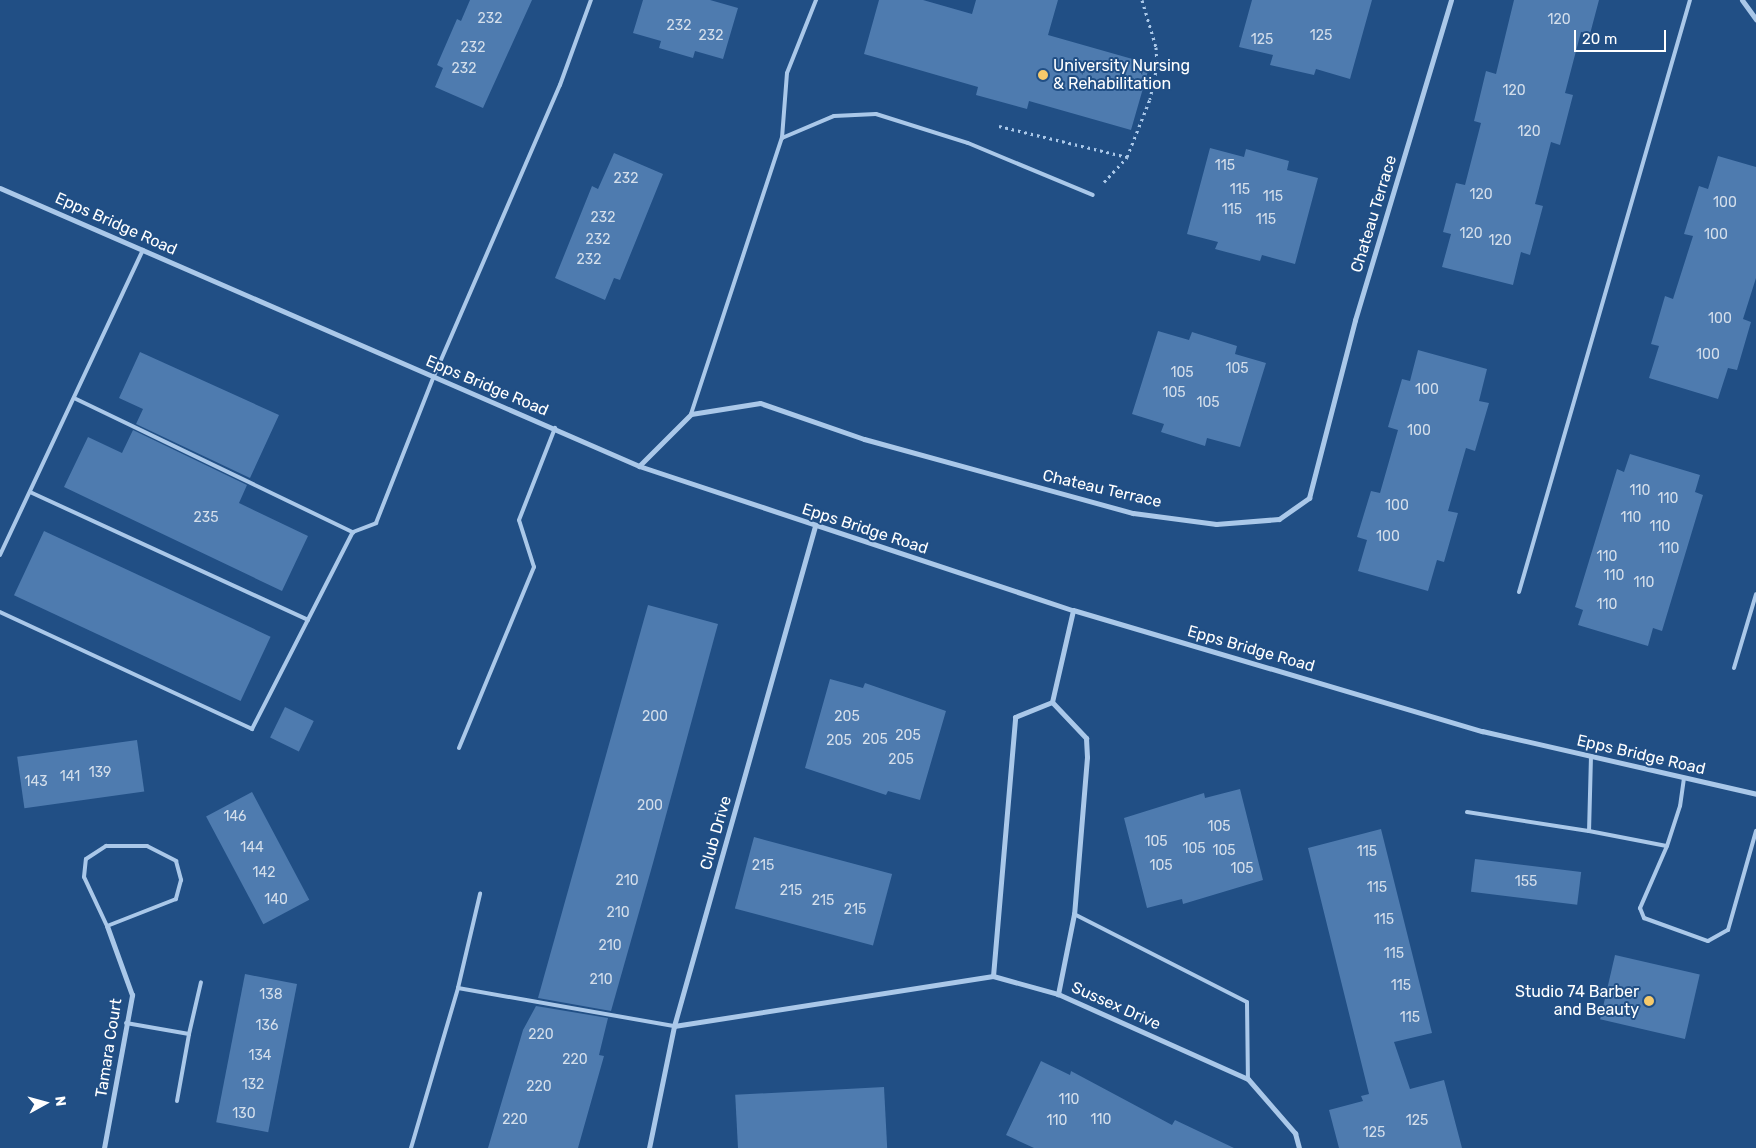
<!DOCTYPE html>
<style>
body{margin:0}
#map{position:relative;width:1756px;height:1148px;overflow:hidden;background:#214f85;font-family:Rubik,sans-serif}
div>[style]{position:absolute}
.building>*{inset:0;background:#4e7baf;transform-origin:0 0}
.path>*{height:3px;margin-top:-1.5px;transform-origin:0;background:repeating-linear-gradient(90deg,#aac8e9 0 2.5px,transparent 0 6.5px)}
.service>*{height:4px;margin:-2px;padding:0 2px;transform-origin:2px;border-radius:2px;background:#aac8e9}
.minor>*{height:5px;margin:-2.5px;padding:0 2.5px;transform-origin:2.5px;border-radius:2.5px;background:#aac8e9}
.dots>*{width:14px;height:14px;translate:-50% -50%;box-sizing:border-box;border:2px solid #214f85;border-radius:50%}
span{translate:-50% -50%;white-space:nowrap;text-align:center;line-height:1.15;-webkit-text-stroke:4px #214f85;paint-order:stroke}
.number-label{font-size:14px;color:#d3deeb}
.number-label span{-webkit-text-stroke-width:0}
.poi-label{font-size:16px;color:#fff}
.left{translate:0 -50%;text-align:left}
.right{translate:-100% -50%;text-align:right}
.street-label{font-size:16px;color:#fff}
.north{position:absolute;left:20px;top:1078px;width:50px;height:50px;-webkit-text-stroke:4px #214f85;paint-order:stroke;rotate:83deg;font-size:14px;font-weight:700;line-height:20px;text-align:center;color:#fff}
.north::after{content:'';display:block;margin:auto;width:18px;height:22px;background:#fff;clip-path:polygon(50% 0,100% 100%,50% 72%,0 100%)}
.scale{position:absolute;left:1574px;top:30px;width:92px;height:22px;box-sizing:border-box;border:2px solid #fff;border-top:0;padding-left:6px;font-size:15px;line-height:18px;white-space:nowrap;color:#fff;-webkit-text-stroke:4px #214f85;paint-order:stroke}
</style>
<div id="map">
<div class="building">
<i style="clip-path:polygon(470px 0,532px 0,483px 108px,435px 87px,443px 68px,437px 65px,457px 19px,461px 21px)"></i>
<i style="clip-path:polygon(643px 0,710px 0,738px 8px,723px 59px,695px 51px,693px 58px,659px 48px,661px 41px,633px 33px)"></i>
<i style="clip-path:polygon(879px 0,923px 0,972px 14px,976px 0,1058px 0,1048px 35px,1150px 64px,1131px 130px,1029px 101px,1027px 109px,976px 95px,978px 87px,864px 54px)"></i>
<i style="clip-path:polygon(1252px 0,1372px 0,1350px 79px,1316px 69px,1314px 75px,1270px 65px,1273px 55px,1239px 47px)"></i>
<i style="clip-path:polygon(1514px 0,1599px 0,1590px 34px,1581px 32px,1565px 93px,1573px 95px,1560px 145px,1551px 142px,1535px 204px,1543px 206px,1530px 255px,1521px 252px,1513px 285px,1442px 267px,1451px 234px,1443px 232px,1456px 183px,1465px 185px,1481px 123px,1474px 121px,1486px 71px,1496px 74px)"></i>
<i style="clip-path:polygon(1210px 148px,1244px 157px,1246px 149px,1289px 161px,1287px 170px,1318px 178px,1295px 264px,1262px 255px,1260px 261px,1215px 249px,1218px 242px,1187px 234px)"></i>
<i style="clip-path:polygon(614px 153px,663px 174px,620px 280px,614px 278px,605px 300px,555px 278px,592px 186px,598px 189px)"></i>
<i style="clip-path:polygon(1718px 156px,1756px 167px,1756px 278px,1743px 319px,1751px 322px,1737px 370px,1728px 368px,1718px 399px,1649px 378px,1659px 346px,1651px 344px,1665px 296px,1673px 299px,1693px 236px,1684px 234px,1699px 186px,1708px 189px)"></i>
<i style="clip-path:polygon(1158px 331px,1189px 340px,1192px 332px,1237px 346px,1235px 354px,1266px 363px,1240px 447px,1207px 438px,1205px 446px,1161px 432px,1164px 424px,1132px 414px)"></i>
<i style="clip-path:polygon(1418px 350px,1487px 369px,1479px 401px,1489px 403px,1475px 451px,1466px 448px,1448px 511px,1458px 513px,1444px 562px,1437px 560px,1428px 591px,1358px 571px,1367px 540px,1357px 537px,1371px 491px,1380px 493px,1398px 430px,1388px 427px,1402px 379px,1410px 381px)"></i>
<i style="clip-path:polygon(140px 352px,279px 415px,250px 478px,136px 424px,143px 409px,119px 398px)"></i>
<i style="clip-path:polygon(133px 430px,247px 485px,239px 503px,308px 536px,282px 591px,64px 487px,88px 437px,122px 453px)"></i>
<i style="clip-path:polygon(1630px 454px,1700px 475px,1695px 492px,1703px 495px,1662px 631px,1653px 628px,1648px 646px,1578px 625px,1583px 610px,1575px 607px,1617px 469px,1624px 472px)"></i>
<i style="left:44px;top:531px;width:250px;height:71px;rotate:25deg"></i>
<i style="clip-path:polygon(648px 605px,718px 624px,653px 863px,611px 1011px,538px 998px)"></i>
<i style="clip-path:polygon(830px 679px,863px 688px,865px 683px,946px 711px,920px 800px,888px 791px,886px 795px,805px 768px)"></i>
<i style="left:285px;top:707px;width:32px;height:34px;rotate:26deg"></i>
<i style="left:137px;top:740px;width:52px;height:121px;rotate:82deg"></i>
<i style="clip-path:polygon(1240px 789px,1263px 880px,1183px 904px,1182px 899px,1147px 908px,1124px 818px,1204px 793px,1205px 798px)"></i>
<i style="left:252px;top:792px;width:122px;height:52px;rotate:62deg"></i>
<i style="clip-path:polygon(1381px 829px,1432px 1033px,1394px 1042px,1410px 1089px,1444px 1080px,1462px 1148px,1339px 1148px,1329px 1110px,1363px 1101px,1361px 1096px,1369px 1094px,1308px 848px)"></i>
<i style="left:754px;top:837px;width:143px;height:74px;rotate:15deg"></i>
<i style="left:1475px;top:859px;width:107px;height:33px;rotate:7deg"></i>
<i style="left:1615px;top:955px;width:87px;height:66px;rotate:13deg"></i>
<i style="left:245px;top:974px;width:53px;height:151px;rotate:11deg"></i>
<i style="clip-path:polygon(536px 1006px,608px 1018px,599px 1055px,604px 1056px,578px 1148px,488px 1148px,523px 1030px)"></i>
<i style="clip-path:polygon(1041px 1061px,1070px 1075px,1071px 1071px,1172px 1125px,1175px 1120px,1234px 1148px,1034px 1148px,1006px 1135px)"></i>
<i style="left:884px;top:1087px;width:61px;height:149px;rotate:87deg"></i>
</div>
<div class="path">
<i style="left:1142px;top:0;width:49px;rotate:73.4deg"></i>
<i style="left:1156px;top:47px;width:19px;rotate:87deg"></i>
<i style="left:1157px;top:66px;width:34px;rotate:102deg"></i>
<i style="left:999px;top:126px;width:132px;rotate:13.6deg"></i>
<i style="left:1127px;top:157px;width:62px;rotate:-68.4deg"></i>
<i style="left:1104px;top:182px;width:34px;rotate:-47deg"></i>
</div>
<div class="service">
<i style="left:782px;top:138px;width:65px;rotate:-85.6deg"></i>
<i style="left:787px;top:73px;width:79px;rotate:-68.3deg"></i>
<i style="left:74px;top:398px;width:310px;rotate:25.7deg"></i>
<i style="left:691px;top:414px;width:291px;rotate:-71.8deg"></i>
<i style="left:782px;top:138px;width:56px;rotate:-22.9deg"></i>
<i style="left:834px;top:116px;width:42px;rotate:-2.7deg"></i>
<i style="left:876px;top:114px;width:96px;rotate:17.5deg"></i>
<i style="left:968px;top:143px;width:135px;rotate:22.6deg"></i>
<i style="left:30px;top:492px;width:306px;rotate:24.7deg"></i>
<i style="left:0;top:555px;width:337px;rotate:-64.9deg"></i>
<i style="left:1519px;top:592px;width:616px;rotate:-73.89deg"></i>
<i style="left:0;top:612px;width:278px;rotate:24.9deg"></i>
<i style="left:252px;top:729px;width:221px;rotate:-62.9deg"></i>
<i style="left:353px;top:532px;width:25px;rotate:-21deg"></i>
<i style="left:376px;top:523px;width:158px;rotate:-68.5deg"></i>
<i style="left:434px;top:376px;width:317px;rotate:-66.6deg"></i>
<i style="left:560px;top:85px;width:90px;rotate:-70deg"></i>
<i style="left:1734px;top:668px;width:77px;rotate:-73.4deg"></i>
<i style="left:459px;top:748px;width:196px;rotate:-67.5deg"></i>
<i style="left:534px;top:567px;width:49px;rotate:-107.7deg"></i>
<i style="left:519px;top:520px;width:99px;rotate:-68.6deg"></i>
<i style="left:1591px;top:756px;width:75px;rotate:91.5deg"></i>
<i style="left:1589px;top:831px;width:79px;rotate:10.9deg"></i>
<i style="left:1684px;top:778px;width:28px;rotate:98deg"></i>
<i style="left:1680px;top:806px;width:42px;rotate:108deg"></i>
<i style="left:1667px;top:846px;width:68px;rotate:113.5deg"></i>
<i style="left:1640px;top:908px;width:11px;rotate:68deg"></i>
<i style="left:1644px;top:918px;width:68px;rotate:19.8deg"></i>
<i style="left:1708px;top:941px;width:23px;rotate:-29deg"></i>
<i style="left:1728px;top:930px;width:103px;rotate:-74.2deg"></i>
<i style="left:1467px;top:812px;width:123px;rotate:8.9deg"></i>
<i style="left:106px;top:846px;width:41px"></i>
<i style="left:147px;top:846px;width:33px;rotate:27deg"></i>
<i style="left:176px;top:861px;width:20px;rotate:75deg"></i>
<i style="left:181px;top:880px;width:20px;rotate:105deg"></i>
<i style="left:176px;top:899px;width:74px;rotate:158.6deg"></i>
<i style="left:107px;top:926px;width:54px;rotate:-115.1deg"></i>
<i style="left:84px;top:877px;width:18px;rotate:-84deg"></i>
<i style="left:86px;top:859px;width:24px;rotate:-33deg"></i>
<i style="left:1074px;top:914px;width:194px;rotate:27deg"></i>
<i style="left:1247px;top:1002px;width:77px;rotate:89.3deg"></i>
<i style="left:458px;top:988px;width:219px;rotate:10deg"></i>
<i style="left:126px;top:1023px;width:64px;rotate:9.9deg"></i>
<i style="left:189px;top:1034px;width:53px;rotate:-77deg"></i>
<i style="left:177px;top:1101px;width:68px;rotate:-79.8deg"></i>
<i style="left:411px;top:1148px;width:167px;rotate:-73.6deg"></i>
<i style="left:458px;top:988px;width:97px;rotate:-76.8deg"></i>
</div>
<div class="minor">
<i style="left:1742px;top:0;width:24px;rotate:54deg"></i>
<i style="left:0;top:188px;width:697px;rotate:23.51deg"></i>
<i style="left:639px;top:466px;width:457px;rotate:18.4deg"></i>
<i style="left:1073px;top:610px;width:427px;rotate:16.5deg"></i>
<i style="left:1482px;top:731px;width:281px;rotate:12.9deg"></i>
<i style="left:639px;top:466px;width:74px;rotate:-45deg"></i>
<i style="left:691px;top:414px;width:70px;rotate:-9.1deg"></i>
<i style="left:760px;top:403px;width:110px;rotate:19.1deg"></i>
<i style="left:864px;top:439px;width:279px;rotate:15.4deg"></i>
<i style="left:1133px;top:513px;width:84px;rotate:7.5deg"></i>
<i style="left:1216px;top:524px;width:63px;rotate:-4.5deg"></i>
<i style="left:1279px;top:519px;width:37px;rotate:-35deg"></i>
<i style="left:1309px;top:498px;width:184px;rotate:-75.5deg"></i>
<i style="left:1355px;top:320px;width:334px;rotate:-73.3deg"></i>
<i style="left:1052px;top:702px;width:94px;rotate:-77.1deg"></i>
<i style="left:993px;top:976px;width:260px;rotate:-85.1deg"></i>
<i style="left:1015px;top:717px;width:40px;rotate:-22deg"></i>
<i style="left:1052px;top:702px;width:50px;rotate:46.6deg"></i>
<i style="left:1086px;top:738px;width:19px;rotate:87deg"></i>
<i style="left:1087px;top:757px;width:158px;rotate:94.7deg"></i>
<i style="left:1074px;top:914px;width:82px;rotate:101.3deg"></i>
<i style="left:674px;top:1026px;width:323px;rotate:-8.9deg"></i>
<i style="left:993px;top:976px;width:67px;rotate:15.5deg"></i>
<i style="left:1058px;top:994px;width:208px;rotate:24.1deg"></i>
<i style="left:1248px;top:1079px;width:72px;rotate:49deg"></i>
<i style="left:1295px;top:1133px;width:16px;rotate:75deg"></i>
<i style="left:104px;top:1148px;width:156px;rotate:-79.6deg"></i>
<i style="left:132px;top:995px;width:73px;rotate:-109.9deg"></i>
<i style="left:649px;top:1148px;width:125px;rotate:-78.4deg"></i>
<i style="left:674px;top:1026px;width:520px;rotate:-74.25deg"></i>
</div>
<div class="dots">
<i style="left:1043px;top:75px;background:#f6ca6b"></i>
<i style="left:1649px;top:1001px;background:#f6ca6b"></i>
</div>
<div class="number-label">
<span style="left:490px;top:19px">232</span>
<span style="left:1559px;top:20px">120</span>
<span style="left:679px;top:26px">232</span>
<span style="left:711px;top:36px">232</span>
<span style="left:1321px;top:36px">125</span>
<span style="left:1262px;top:40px">125</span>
<span style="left:473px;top:48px">232</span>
<span style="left:464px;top:69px">232</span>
<span style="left:1514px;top:91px">120</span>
<span style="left:1529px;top:132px">120</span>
<span style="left:1225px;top:166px">115</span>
<span style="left:626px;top:179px">232</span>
<span style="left:1240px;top:190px">115</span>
<span style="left:1481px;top:195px">120</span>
<span style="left:1273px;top:197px">115</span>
<span style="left:1725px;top:203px">100</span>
<span style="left:1232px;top:210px">115</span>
<span style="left:603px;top:218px">232</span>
<span style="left:1266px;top:220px">115</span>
<span style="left:1471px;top:234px">120</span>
<span style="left:1716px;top:235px">100</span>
<span style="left:598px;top:240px">232</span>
<span style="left:1500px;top:241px">120</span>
<span style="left:589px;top:260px">232</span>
<span style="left:1720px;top:319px">100</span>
<span style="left:1708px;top:355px">100</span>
<span style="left:1237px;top:369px">105</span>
<span style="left:1182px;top:373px">105</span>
<span style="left:1427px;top:390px">100</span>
<span style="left:1174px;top:393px">105</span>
<span style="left:1208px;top:403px">105</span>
<span style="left:1419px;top:431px">100</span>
<span style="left:1640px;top:491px">110</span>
<span style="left:1668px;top:499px">110</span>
<span style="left:1397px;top:506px">100</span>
<span style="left:206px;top:518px">235</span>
<span style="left:1631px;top:518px">110</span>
<span style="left:1660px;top:527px">110</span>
<span style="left:1388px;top:537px">100</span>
<span style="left:1669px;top:549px">110</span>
<span style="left:1607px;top:557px">110</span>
<span style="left:1614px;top:576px">110</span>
<span style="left:1644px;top:583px">110</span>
<span style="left:1607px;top:605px">110</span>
<span style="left:655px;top:717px">200</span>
<span style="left:847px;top:717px">205</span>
<span style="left:908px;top:736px">205</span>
<span style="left:875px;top:740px">205</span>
<span style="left:839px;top:741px">205</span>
<span style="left:901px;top:760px">205</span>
<span style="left:100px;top:773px">139</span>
<span style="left:70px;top:777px">141</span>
<span style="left:36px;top:782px">143</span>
<span style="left:650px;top:806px">200</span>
<span style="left:235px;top:817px">146</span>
<span style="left:1219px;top:827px">105</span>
<span style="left:1156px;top:842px">105</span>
<span style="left:252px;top:848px">144</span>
<span style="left:1194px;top:849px">105</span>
<span style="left:1224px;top:851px">105</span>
<span style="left:1367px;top:852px">115</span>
<span style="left:763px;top:866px">215</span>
<span style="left:1161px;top:866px">105</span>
<span style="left:1242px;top:869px">105</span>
<span style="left:264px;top:873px">142</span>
<span style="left:627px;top:881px">210</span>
<span style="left:1526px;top:882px">155</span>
<span style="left:1377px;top:888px">115</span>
<span style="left:791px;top:891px">215</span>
<span style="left:276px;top:900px">140</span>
<span style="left:823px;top:901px">215</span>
<span style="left:855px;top:910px">215</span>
<span style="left:618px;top:913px">210</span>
<span style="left:1384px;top:920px">115</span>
<span style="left:610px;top:946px">210</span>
<span style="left:1394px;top:954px">115</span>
<span style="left:601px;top:980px">210</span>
<span style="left:1401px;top:986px">115</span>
<span style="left:271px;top:995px">138</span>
<span style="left:1410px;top:1018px">115</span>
<span style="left:267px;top:1026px">136</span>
<span style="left:541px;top:1035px">220</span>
<span style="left:260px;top:1056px">134</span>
<span style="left:575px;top:1060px">220</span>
<span style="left:253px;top:1085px">132</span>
<span style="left:539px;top:1087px">220</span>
<span style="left:1069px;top:1100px">110</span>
<span style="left:244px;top:1114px">130</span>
<span style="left:515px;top:1120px">220</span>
<span style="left:1101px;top:1120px">110</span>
<span style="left:1057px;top:1121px">110</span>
<span style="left:1417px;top:1121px">125</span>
<span style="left:1374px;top:1133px">125</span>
</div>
<div class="poi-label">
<span class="left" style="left:1053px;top:75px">University Nursing<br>&amp; Rehabilitation</span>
<span class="right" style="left:1639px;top:1001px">Studio 74 Barber<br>and Beauty</span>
</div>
<div class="street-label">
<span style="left:1374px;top:214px;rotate:-73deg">Chateau Terrace</span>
<span style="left:116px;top:224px;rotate:24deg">Epps Bridge Road</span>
<span style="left:487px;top:386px;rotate:23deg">Epps Bridge Road</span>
<span style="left:1102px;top:489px;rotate:13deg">Chateau Terrace</span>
<span style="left:865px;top:529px;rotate:18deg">Epps Bridge Road</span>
<span style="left:1251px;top:649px;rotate:16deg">Epps Bridge Road</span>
<span style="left:1641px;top:755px;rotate:13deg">Epps Bridge Road</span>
<span style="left:716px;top:833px;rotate:-74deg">Club Drive</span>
<span style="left:1116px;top:1006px;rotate:24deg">Sussex Drive</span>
<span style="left:109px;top:1048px;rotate:-81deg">Tamara Court</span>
</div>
<div class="north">N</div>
<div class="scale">20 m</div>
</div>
